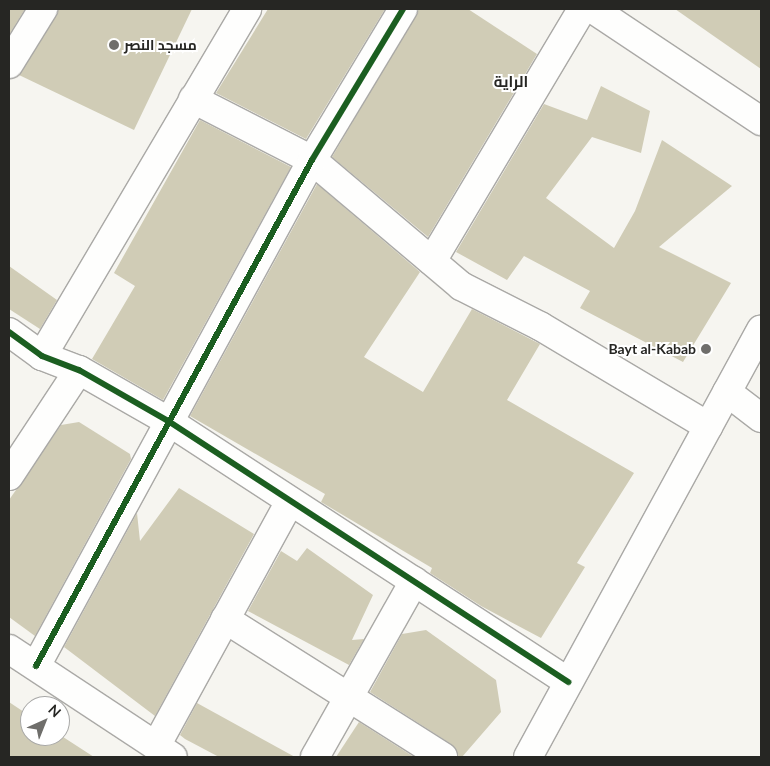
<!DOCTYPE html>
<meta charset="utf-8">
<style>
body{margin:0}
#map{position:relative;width:770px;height:766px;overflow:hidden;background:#f6f5f0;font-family:Lato,Cairo,sans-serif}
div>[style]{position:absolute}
.building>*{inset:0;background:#d0ccb6}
.roads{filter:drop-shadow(1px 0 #aaa9a6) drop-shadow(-1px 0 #aaa9a6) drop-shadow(0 1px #aaa9a6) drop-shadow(0 -1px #aaa9a6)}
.street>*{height:28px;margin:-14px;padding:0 14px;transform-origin:14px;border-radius:14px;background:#fefefd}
.secondary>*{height:28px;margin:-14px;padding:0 14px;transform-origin:14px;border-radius:14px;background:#fefefd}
.cycleway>*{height:6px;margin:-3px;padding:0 3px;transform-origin:3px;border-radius:3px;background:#1b5e20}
.dots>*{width:14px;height:14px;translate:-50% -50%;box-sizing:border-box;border:2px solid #fff;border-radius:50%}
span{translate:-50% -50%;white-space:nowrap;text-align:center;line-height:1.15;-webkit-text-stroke:4px #fff;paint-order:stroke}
.poi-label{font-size:14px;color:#262623;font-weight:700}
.left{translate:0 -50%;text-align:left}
.right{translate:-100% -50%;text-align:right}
.neighbourhood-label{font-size:15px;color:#262623;font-weight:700}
.frame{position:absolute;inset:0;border:10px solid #262623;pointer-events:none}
.north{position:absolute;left:20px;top:696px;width:50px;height:50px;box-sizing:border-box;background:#fff;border:1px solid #a8a8a7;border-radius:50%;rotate:44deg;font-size:14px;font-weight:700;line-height:20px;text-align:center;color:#262623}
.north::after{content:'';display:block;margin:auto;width:18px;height:22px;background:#6f6e6b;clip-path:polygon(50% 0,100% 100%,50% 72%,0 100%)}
</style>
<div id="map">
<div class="building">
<i style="clip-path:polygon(9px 9px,25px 9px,9px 35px)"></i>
<i style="clip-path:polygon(59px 9px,192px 9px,134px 130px,19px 75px)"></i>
<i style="clip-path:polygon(268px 9px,385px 9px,306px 139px,216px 93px)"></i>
<i style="clip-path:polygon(419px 9px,468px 9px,537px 54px,428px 237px,332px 157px)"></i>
<i style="clip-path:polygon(675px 9px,761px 9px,761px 69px)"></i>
<i style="clip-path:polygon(601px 86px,650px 111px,641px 153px,592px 137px,546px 198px,614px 248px,635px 211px,662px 140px,732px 186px,659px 247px,731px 283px,683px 362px,580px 308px,590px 291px,524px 256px,507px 280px,456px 252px,544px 104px,587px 120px)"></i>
<i style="clip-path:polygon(200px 120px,291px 167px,163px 400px,92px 359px,135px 286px,114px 273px)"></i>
<i style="clip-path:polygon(317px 184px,420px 272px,364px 357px,423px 392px,472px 309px,540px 344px,507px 400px,634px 473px,577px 563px,585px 567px,541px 638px,481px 606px,430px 573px,432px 568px,321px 502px,325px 494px,190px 416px)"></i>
<i style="clip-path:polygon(9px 266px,57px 300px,40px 329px,9px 309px)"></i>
<i style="clip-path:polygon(79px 422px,130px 454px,131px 459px,35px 636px,9px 617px,9px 500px,61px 425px)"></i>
<i style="clip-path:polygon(179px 488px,254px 534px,155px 716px,64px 647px,137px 513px,140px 541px)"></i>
<i style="clip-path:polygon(307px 548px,373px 595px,352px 640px,364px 639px,349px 665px,248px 611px,281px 551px,297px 561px)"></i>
<i style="clip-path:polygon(426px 630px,496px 680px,501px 712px,462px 757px,459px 757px,451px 744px,370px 692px,402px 634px)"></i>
<i style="clip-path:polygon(9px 702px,30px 716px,30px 736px,60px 735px,94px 757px,9px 757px)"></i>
<i style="clip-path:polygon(197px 703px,295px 757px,219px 757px,185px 739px,180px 735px)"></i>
<i style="clip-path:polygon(359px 722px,414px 757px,336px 757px)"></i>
</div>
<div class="roads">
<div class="street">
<i style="left:593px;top:9px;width:202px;rotate:33.7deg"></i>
<i style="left:9px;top:64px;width:65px;rotate:-58.3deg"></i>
<i style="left:193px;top:99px;width:134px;rotate:27.1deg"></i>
<i style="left:312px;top:160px;width:195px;rotate:40.2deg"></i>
<i style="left:461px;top:286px;width:89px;rotate:26.9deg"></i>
<i style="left:540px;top:326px;width:196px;rotate:30.8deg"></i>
<i style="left:432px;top:261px;width:293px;rotate:-59.2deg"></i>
<i style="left:9px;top:332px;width:41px;rotate:36deg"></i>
<i style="left:42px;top:356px;width:40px;rotate:21deg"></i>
<i style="left:79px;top:370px;width:103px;rotate:29.8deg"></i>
<i style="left:168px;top:421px;width:478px;rotate:33.1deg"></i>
<i style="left:42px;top:356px;width:403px;rotate:-59.4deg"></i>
<i style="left:727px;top:392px;width:43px;rotate:37.4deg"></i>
<i style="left:9px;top:476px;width:127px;rotate:-56.6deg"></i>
<i style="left:225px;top:619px;width:258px;rotate:32.3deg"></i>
<i style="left:9px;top:649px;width:196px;rotate:33.4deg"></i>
<i style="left:36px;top:666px;width:576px;rotate:-61.39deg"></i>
<i style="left:312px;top:160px;width:176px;rotate:-58.9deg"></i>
<i style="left:156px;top:746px;width:279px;rotate:-61.3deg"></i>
<i style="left:315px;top:757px;width:202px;rotate:-60.6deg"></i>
</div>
<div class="secondary">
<i style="left:528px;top:757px;width:487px;rotate:-61.4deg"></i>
</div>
</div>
<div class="cycleway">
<i style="left:9px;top:332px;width:41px;rotate:36deg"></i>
<i style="left:42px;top:356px;width:40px;rotate:21deg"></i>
<i style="left:79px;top:370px;width:103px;rotate:29.8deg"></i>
<i style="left:168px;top:421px;width:478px;rotate:33.1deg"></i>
<i style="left:36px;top:666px;width:576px;rotate:-61.39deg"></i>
<i style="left:312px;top:160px;width:176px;rotate:-58.9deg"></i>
</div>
<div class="dots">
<i style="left:114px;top:45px;background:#6f6e6b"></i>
<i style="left:706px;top:349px;background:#6f6e6b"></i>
</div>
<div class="poi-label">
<span class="left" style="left:124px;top:45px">مسجد النصر</span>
<span class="right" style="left:696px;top:349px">Bayt al-Kabab</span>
</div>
<div class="neighbourhood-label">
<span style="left:511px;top:82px">الراية</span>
</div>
<div class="frame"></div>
<div class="north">N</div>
</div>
